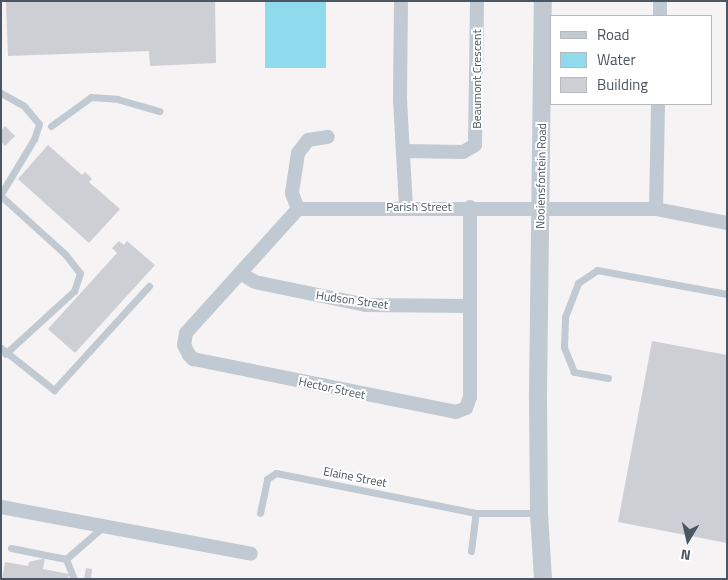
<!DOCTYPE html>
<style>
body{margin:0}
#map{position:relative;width:728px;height:580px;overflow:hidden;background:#f5f3f3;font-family:"Titillium Web",sans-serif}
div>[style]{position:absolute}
.water>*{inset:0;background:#90daee;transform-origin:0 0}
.building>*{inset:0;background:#cdcfd5}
.service>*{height:7px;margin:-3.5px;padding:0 3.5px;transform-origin:3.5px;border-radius:3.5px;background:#c1cad2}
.minor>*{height:14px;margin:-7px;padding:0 7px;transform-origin:7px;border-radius:7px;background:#c1cad2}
.tertiary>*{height:18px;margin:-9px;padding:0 9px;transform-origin:9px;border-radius:9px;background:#c1cad2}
span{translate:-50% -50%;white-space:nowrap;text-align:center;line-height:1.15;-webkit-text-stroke:4px #fff;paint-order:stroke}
.street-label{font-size:12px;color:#4a5661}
.frame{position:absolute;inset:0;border:2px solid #4a5661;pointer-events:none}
.legend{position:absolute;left:550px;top:15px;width:162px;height:90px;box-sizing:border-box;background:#fff;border:1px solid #b7bbc0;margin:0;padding:6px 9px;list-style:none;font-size:15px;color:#4a5661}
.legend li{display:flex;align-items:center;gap:10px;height:25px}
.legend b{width:25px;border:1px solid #b7bbc0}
.north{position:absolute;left:663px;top:515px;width:50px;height:50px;-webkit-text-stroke:4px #fff;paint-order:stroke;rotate:189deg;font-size:14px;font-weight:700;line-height:20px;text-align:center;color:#4a5661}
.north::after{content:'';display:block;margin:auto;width:18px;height:22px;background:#4a5661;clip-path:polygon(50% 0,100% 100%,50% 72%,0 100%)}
</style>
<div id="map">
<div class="water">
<i style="left:265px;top:1px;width:61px;height:67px"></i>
</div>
<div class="building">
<i style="clip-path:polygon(6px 1px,215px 1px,216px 63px,150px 66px,149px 51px,8px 56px)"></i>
<i style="clip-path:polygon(5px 126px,15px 136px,5px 146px,1px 142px,1px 130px)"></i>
<i style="clip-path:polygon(48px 145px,82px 175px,85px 172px,92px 179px,89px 182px,120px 209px,89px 243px,18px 179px)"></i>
<i style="clip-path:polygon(119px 241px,124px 245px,127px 241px,155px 265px,75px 353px,48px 329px,117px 253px,112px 248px)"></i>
<i style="clip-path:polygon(652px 341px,727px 355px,727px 543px,618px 522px)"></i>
<i style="clip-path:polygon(45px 558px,43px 569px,69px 574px,68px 579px,2px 579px,5px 562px,28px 566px,29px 562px)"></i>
<i style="clip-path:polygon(86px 568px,92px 569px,91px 579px,84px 579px)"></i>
</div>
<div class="service">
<i style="left:1px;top:93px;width:26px;rotate:29deg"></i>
<i style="left:24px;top:106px;width:23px;rotate:50deg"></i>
<i style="left:39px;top:124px;width:16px;rotate:108deg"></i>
<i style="left:34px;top:139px;width:64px;rotate:121deg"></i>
<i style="left:51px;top:126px;width:49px;rotate:-35.9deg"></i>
<i style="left:91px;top:97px;width:26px;rotate:4deg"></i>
<i style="left:117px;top:99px;width:44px;rotate:15.9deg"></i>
<i style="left:1px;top:196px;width:86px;rotate:42.2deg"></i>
<i style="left:65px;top:254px;width:24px;rotate:52deg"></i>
<i style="left:80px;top:273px;width:19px;rotate:108deg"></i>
<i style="left:74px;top:291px;width:93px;rotate:137.6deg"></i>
<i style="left:1px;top:348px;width:68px;rotate:38.4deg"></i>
<i style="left:54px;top:390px;width:141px;rotate:-47.6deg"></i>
<i style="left:608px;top:378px;width:35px;rotate:-170deg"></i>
<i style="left:574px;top:372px;width:27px;rotate:-112deg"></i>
<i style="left:564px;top:347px;width:30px;rotate:-88deg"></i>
<i style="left:565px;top:317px;width:36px;rotate:-69deg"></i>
<i style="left:578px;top:283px;width:23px;rotate:-34deg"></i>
<i style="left:597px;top:270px;width:132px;rotate:10.5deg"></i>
<i style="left:260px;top:513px;width:35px;rotate:-78deg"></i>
<i style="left:267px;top:479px;width:11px;rotate:-34deg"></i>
<i style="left:276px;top:473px;width:204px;rotate:11.3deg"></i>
<i style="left:476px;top:513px;width:62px"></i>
<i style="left:11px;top:548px;width:56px;rotate:11.3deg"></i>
<i style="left:471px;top:551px;width:38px;rotate:-83deg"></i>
<i style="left:74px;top:579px;width:22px;rotate:-112deg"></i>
<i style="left:66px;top:559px;width:50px;rotate:-41deg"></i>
</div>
<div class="minor">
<i style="left:401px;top:1px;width:99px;rotate:90.6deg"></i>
<i style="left:400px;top:100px;width:108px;rotate:86.8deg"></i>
<i style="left:660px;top:16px;width:15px;rotate:-90deg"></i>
<i style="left:405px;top:151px;width:58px;rotate:1deg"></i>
<i style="left:463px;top:152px;width:14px;rotate:-30deg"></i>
<i style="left:475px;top:145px;width:144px;rotate:-89.2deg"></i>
<i style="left:298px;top:209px;width:167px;rotate:132.1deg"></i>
<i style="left:186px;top:333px;width:12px;rotate:99deg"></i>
<i style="left:184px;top:345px;width:11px;rotate:63deg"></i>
<i style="left:189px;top:355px;width:6px;rotate:45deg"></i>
<i style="left:193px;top:359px;width:268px;rotate:11.4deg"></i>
<i style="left:456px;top:412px;width:11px;rotate:-22deg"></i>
<i style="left:466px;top:408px;width:12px;rotate:-70deg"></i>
<i style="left:470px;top:397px;width:190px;rotate:-90deg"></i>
<i style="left:298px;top:209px;width:358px"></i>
<i style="left:656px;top:209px;width:72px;rotate:11.2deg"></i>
<i style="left:298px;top:209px;width:17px;rotate:-111deg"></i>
<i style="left:292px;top:193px;width:40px;rotate:-81.5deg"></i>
<i style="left:298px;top:153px;width:16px;rotate:-52deg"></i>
<i style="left:308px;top:140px;width:20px;rotate:-9deg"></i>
<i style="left:656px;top:209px;width:105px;rotate:-88.9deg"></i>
<i style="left:240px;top:273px;width:17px;rotate:31deg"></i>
<i style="left:255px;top:282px;width:113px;rotate:11.7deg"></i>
<i style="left:366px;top:305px;width:102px;rotate:0.6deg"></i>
<i style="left:1px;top:507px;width:254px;rotate:10.6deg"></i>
</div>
<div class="tertiary">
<i style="left:543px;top:579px;width:66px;rotate:-93.5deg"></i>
<i style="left:539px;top:513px;width:120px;rotate:-90.5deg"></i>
<i style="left:538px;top:393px;width:392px;rotate:-89.3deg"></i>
</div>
<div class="street-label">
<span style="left:477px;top:79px;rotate:-90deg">Beaumont Crescent</span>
<span style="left:541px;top:176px;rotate:-89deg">Nooiensfontein Road</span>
<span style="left:419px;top:207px">Parish Street</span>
<span style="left:352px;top:300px;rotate:8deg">Hudson Street</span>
<span style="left:332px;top:388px;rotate:12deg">Hector Street</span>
<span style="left:355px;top:477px;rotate:11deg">Elaine Street</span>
</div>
<div class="frame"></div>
<ul class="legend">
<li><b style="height:6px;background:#c1cad2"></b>Road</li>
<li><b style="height:14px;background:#90daee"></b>Water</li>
<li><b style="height:14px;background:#cdcfd5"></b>Building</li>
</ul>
<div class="north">N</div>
</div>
